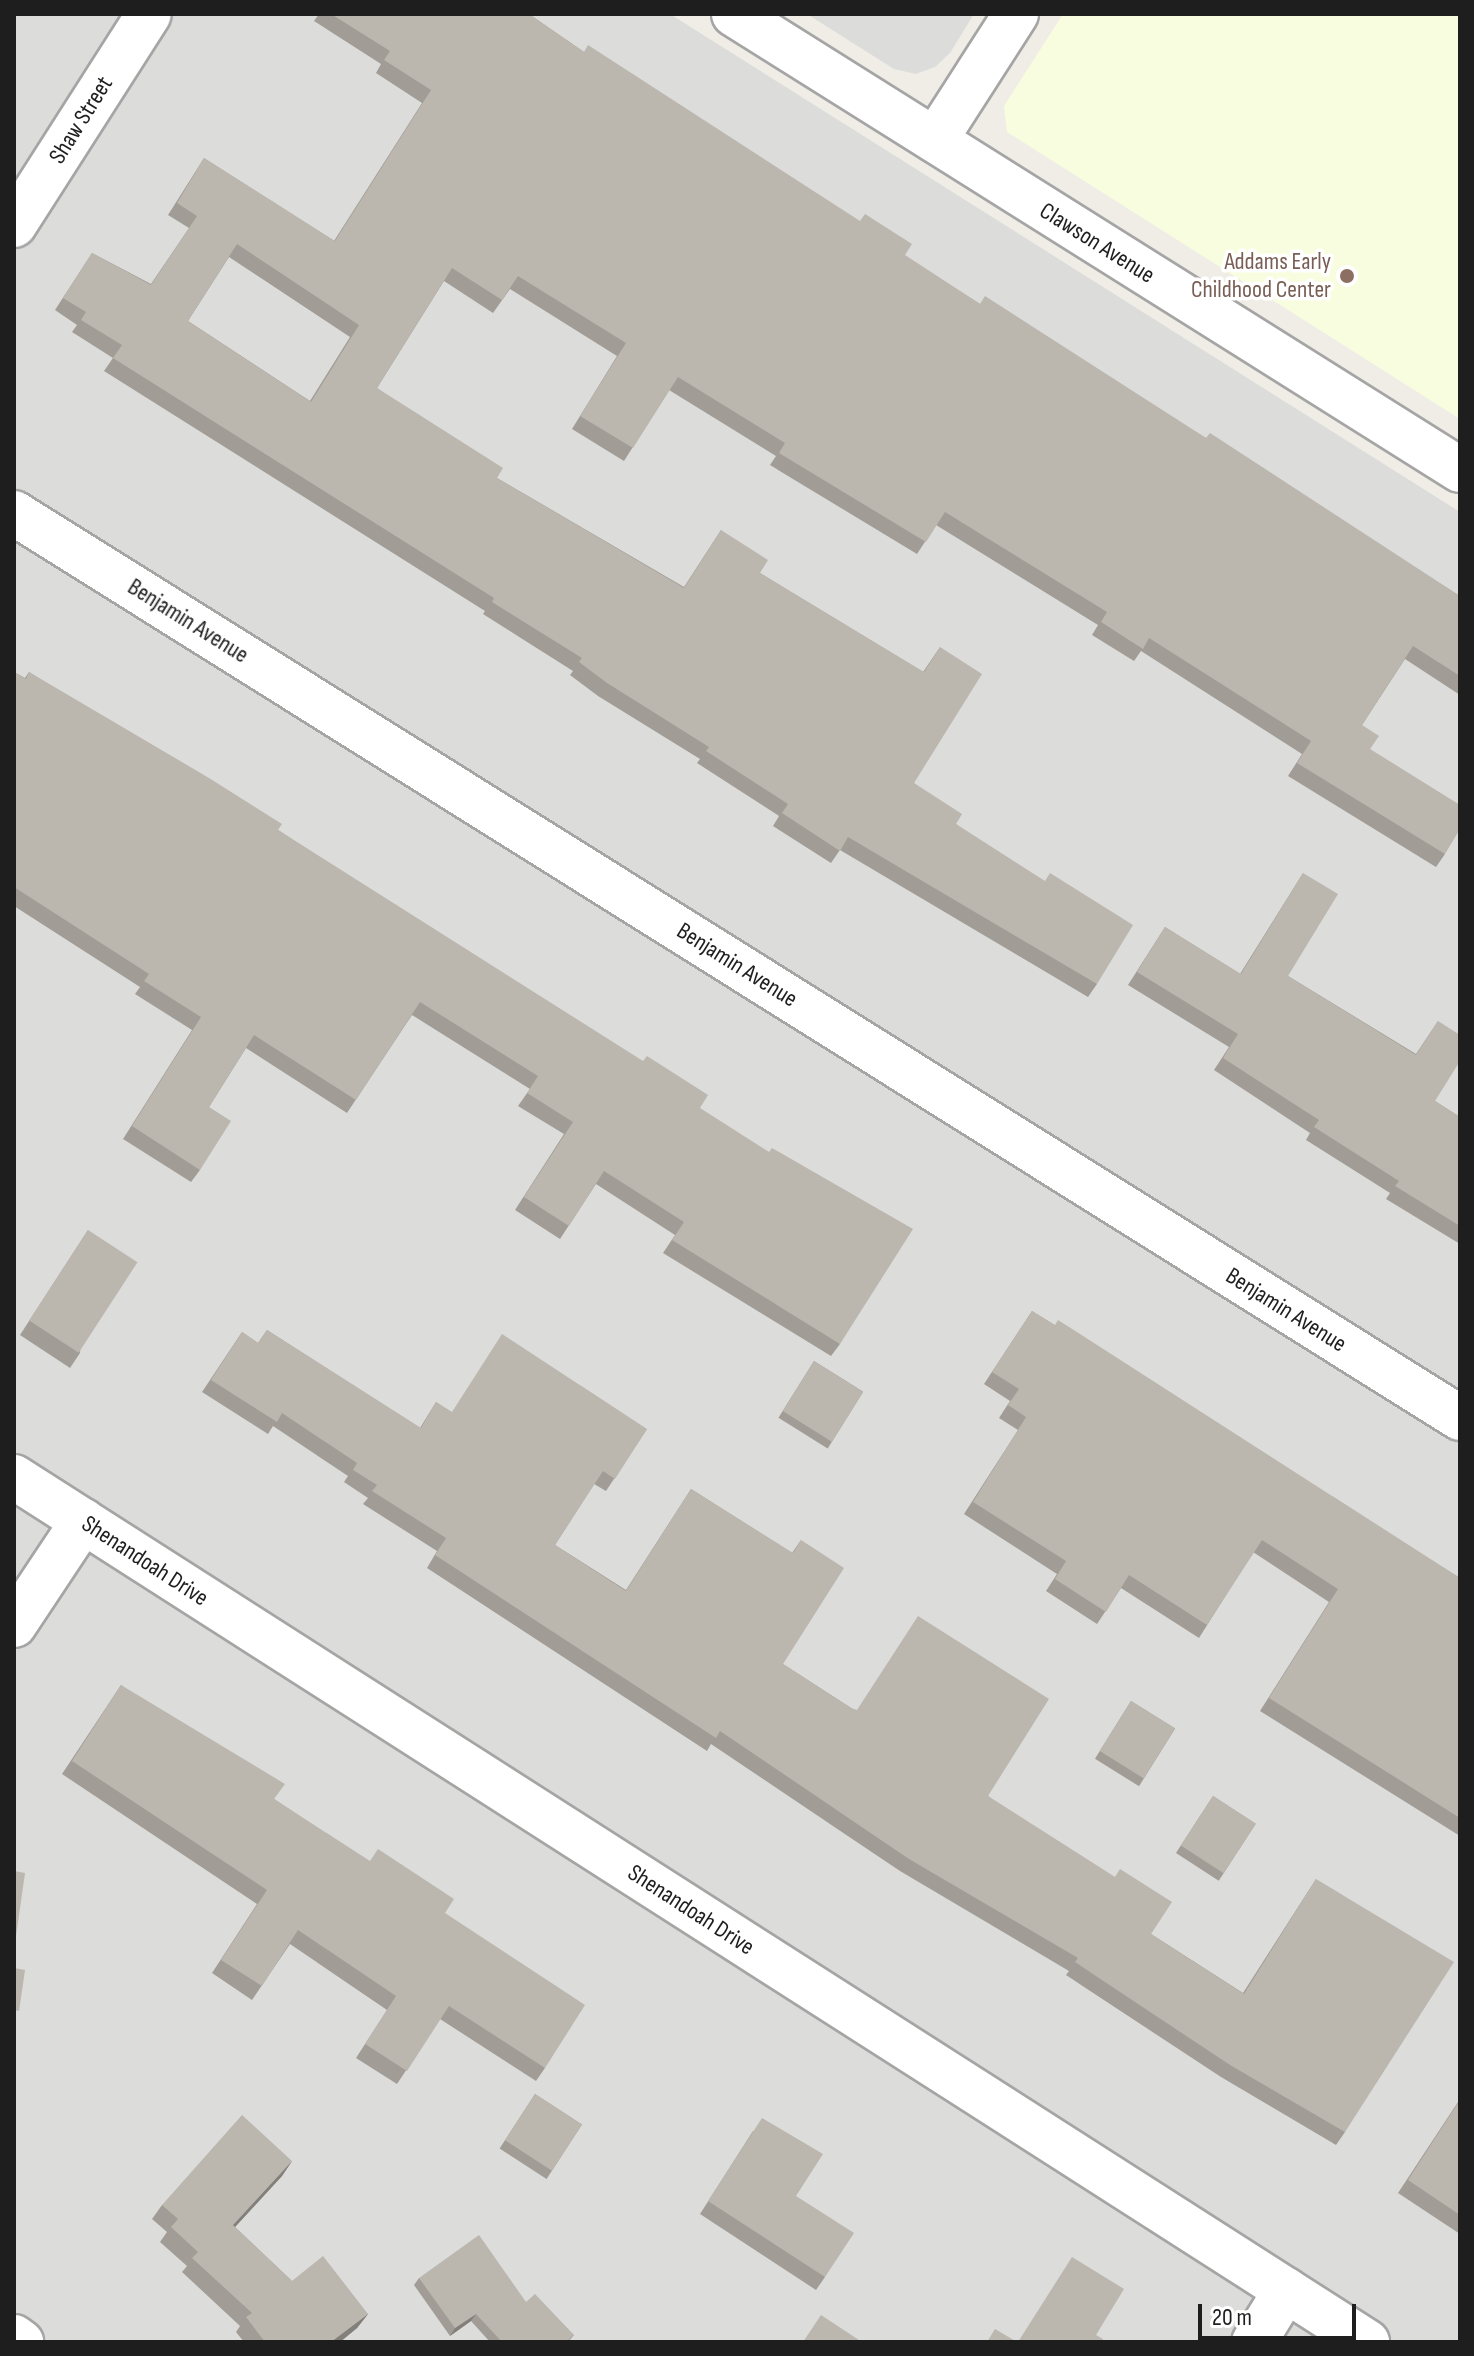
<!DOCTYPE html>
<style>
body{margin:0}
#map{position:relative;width:1474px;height:2356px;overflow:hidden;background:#efede5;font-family:"Sofia Sans Condensed",sans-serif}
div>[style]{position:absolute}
.residential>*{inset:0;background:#dcdcdb}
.education>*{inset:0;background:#f9fde0}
.roads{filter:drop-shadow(2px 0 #a5a5a5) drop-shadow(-2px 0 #a5a5a5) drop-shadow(0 2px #a5a5a5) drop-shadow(0 -2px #a5a5a5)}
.street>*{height:44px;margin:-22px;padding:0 22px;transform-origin:22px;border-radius:22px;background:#fff}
.wall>*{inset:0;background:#a19d96;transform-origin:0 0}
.shaded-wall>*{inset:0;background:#837f7a}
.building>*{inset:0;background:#bbb6ae;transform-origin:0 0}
.dots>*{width:22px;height:22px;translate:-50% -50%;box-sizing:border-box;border:4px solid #fff;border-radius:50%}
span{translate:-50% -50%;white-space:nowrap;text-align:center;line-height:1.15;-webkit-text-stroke:7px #fff;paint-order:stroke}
.street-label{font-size:24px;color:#1e1e1e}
.education-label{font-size:24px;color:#785e54}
.right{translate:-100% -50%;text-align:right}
.frame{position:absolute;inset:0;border:16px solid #1e1e1e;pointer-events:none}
.scale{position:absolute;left:1198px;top:2304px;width:158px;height:36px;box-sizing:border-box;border:4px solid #1e1e1e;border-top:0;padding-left:10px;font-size:24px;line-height:28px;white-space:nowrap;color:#1e1e1e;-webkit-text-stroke:6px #fff;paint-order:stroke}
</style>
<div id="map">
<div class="residential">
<i style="clip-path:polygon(14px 14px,670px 14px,1460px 512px,1460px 2342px,14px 2342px)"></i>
<i style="clip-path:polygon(807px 14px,974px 14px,950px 53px,935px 67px,916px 74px,894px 69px)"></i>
</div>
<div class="education">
<i style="clip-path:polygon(1063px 14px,1460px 14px,1460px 419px,1007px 132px,1004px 106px)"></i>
</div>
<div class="roads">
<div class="street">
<i style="left:734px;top:14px;width:857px;rotate:32.13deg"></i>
<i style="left:935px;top:140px;width:150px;rotate:-57.3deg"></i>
<i style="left:14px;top:225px;width:250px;rotate:-57.4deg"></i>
<i style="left:14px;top:513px;width:1706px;rotate:32.04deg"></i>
<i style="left:14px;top:1477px;width:1606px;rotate:32.59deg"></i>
<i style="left:14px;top:1625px;width:125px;rotate:-56.4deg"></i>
<i style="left:14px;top:2337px;width:9px;rotate:36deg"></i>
<i style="left:1254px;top:2342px;width:61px;rotate:-58.4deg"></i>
</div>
</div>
<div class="wall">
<i style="clip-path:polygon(evenodd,319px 14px,529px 14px,584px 52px,980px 304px,1206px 438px,1460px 596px,1460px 695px,1405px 659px,1362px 725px,1370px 749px,1445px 854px,1436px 867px,1288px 776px,1302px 754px,1141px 651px,1134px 661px,1092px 635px,1098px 625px,936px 525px,917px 554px,770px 465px,776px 456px,669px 390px,624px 461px,572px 429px,617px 356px,510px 289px,493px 313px,444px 281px,377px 388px,497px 478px,684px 587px,721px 530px,760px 573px,923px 672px,940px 647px,914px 783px,956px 824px,1097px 984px,1088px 997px,840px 850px,831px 863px,773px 826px,779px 816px,697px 763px,700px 759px,598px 696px,570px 675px,573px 671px,483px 614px,485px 611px,104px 371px,113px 358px,72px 332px,77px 325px,55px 310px,92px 253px,151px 284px,189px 228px,168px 215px,204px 158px,334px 241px,422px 103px,376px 73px,381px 64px,314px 21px,319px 14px,229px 257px,350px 337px,310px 401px,188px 321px,229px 257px)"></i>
<i style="clip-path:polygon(14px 672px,25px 678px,29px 672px,278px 830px,700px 1108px,840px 1344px,831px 1356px,663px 1253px,675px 1235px,596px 1184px,560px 1239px,515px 1210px,564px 1134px,518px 1106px,530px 1089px,412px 1015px,347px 1113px,246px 1048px,209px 1107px,200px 1170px,191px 1182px,123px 1139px,192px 1030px,135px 994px,140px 987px,14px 906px)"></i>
<i style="clip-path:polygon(1303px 873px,1288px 976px,1416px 1054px,1438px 1021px,1435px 1101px,1460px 1117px,1460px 1244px,1386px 1199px,1390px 1193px,1306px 1140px,1310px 1133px,1214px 1070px,1229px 1047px,1128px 985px,1165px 927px,1240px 974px)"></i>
<i style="clip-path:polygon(88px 1230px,80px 1353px,70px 1368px,20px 1335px)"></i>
<i style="clip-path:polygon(1032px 1311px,1460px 1578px,1460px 1836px,1260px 1711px,1329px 1602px,1253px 1552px,1199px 1638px,1121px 1588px,1097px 1624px,1046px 1591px,1057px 1574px,964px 1514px,1018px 1430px,999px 1418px,1010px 1401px,984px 1384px)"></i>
<i style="clip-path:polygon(267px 1330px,420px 1428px,436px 1402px,451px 1412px,647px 1429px,606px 1491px,594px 1484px,555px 1545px,626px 1590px,691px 1489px,792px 1553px,801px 1540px,783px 1664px,988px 1796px,1151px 1934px,1243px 1993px,1316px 1879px,1345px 2132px,1336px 2145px,1221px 2077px,1066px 1975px,1069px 1971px,900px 1871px,711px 1744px,707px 1751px,427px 1568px,437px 1551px,363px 1504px,368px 1498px,344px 1482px,348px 1476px,273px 1426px,268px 1434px,202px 1392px,242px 1332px,258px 1343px)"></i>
<i style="left:814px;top:1361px;width:58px;height:67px;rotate:32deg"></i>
<i style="clip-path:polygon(121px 1685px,274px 1799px,445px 1913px,545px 2068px,536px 2081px,440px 2019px,397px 2084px,356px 2058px,387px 2010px,290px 1944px,252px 2000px,212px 1973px,257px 1904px,62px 1774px)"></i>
<i style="left:1131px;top:1701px;width:52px;height:68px;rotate:32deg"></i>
<i style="left:1213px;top:1796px;width:51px;height:68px;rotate:33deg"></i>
<i style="left:535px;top:2094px;width:56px;height:65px;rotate:33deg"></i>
<i style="clip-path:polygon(1460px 2099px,1460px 2234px,1398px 2193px)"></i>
<i style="clip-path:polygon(753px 2131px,825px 2277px,816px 2290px,700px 2214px)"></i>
<i style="clip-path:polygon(292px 2161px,282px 2176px,235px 2227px,292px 2281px,368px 2314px,357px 2328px,340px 2342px,244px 2342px,236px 2332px,240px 2326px,182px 2272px,187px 2266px,160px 2242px,167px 2232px,152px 2219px,162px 2205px)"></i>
<i style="clip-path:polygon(419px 2278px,526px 2302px,574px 2335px,568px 2342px,490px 2342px,471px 2321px,450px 2336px,414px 2285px)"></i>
</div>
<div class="shaded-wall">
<i style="clip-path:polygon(292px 2161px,282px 2176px,223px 2240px,233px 2225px)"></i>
<i style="clip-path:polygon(368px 2314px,357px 2328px,340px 2342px,331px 2342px)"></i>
<i style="clip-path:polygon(476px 2314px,471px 2321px,450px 2336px,455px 2328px)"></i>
</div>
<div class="building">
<i style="clip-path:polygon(evenodd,331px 14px,529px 14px,584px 52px,588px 45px,860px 221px,865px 214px,912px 244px,905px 255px,980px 304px,985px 296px,1206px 438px,1210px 433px,1460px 596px,1460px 676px,1413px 646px,1362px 725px,1379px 736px,1370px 749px,1460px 805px,1460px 829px,1445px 854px,1297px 763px,1311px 741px,1149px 638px,1143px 649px,1101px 622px,1107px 612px,945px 512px,926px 542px,779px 453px,785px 443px,678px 377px,633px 448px,580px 416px,626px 343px,518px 276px,502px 300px,452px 268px,377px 388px,503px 468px,497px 478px,684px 588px,721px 530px,768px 560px,760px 573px,924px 672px,940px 647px,982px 674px,914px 783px,962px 814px,956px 824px,1045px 881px,1050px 873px,1133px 925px,1097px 984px,848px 837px,840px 851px,782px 813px,788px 804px,706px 751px,709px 747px,607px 683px,579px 662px,582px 658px,492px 602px,494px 598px,113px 358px,122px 345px,81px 320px,86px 312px,63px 298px,92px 253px,151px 285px,197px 216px,177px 203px,204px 158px,335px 241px,431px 90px,384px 60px,390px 51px,331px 14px,237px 244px,359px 325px,311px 402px,188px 321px,237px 244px)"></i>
<i style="clip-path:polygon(14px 672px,26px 679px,29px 672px,209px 778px,282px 824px,278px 830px,643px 1061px,647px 1056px,708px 1095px,700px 1108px,769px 1152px,772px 1148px,913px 1229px,840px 1344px,672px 1240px,684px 1222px,604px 1171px,569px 1226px,524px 1197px,573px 1122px,527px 1093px,538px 1076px,420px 1002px,356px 1100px,254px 1035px,209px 1107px,231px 1121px,200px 1170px,132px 1126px,201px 1017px,144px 981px,149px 974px,14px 887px)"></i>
<i style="clip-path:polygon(1303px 873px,1338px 894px,1288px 976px,1416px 1055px,1438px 1021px,1460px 1035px,1460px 1061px,1435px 1101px,1460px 1117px,1460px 1226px,1395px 1186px,1399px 1181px,1314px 1127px,1319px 1120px,1223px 1058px,1238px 1034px,1137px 972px,1165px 927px,1241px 974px)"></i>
<i style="left:88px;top:1230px;width:59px;height:108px;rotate:33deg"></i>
<i style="clip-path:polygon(1032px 1311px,1055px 1325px,1058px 1320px,1460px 1578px,1460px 1818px,1269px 1698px,1338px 1589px,1262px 1540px,1207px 1625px,1129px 1575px,1106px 1612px,1055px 1579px,1066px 1561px,973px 1502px,1026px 1417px,1008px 1405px,1019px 1389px,992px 1372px)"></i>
<i style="clip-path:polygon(267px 1330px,421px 1428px,436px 1402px,452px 1412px,502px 1334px,647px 1429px,615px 1479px,603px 1471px,555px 1545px,626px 1591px,691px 1489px,793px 1553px,801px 1540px,844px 1568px,783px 1664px,851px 1708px,857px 1710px,918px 1616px,1049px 1699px,988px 1796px,1115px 1877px,1120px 1869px,1172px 1902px,1151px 1934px,1244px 1994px,1316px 1879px,1454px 1962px,1345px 2132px,1230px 2065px,1075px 1962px,1078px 1958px,909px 1859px,720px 1731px,716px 1738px,435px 1555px,446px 1538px,372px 1491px,377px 1485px,353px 1470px,357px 1463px,282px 1413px,277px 1422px,211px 1380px,242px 1332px,258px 1343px)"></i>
<i style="left:814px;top:1361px;width:58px;height:59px;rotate:32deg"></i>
<i style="clip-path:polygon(121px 1685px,285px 1784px,274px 1799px,370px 1861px,378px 1849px,454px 1899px,445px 1913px,585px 2005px,545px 2068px,449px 2006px,407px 2071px,365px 2044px,396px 1996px,298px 1930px,262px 1986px,221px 1960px,267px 1890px,72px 1761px)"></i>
<i style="left:1131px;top:1701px;width:52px;height:59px;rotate:32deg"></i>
<i style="left:1213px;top:1796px;width:51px;height:59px;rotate:33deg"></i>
<i style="clip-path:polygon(14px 1871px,25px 1873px,14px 1950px)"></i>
<i style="clip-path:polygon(14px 1968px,25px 1970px,19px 2011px,14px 2010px)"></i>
<i style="left:535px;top:2094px;width:56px;height:55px;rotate:33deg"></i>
<i style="clip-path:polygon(1460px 2100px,1460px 2215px,1408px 2180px)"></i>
<i style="clip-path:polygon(242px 2115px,292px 2161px,233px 2225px,292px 2281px,323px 2256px,368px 2314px,331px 2342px,265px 2342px,246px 2317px,252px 2313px,192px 2258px,198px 2252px,171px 2227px,178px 2219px,162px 2205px)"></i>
<i style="clip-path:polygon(762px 2118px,823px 2154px,796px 2196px,854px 2233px,825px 2277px,708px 2201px)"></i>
<i style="clip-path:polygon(479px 2235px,526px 2302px,535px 2294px,574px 2335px,566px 2342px,502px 2342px,476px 2314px,455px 2328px,419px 2278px)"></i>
<i style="clip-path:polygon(1072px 2257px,1124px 2289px,1096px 2335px,1103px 2339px,1101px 2342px,1018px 2342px)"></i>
<i style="clip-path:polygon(821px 2315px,862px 2342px,803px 2342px)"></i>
<i style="clip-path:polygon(995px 2329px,1017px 2342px,987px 2342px)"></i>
</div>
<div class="dots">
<i style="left:1347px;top:276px;background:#8d6e63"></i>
</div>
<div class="street-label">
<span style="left:81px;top:120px;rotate:-58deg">Shaw Street</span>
<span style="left:1097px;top:243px;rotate:32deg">Clawson Avenue</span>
<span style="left:188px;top:621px;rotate:32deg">Benjamin Avenue</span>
<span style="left:737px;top:965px;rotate:32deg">Benjamin Avenue</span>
<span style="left:1286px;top:1310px;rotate:32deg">Benjamin Avenue</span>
<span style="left:145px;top:1561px;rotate:33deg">Shenandoah Drive</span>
<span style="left:691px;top:1910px;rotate:33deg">Shenandoah Drive</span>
</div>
<div class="education-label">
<span class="right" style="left:1331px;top:276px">Addams Early<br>Childhood Center</span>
</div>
<div class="frame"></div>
<div class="scale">20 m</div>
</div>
